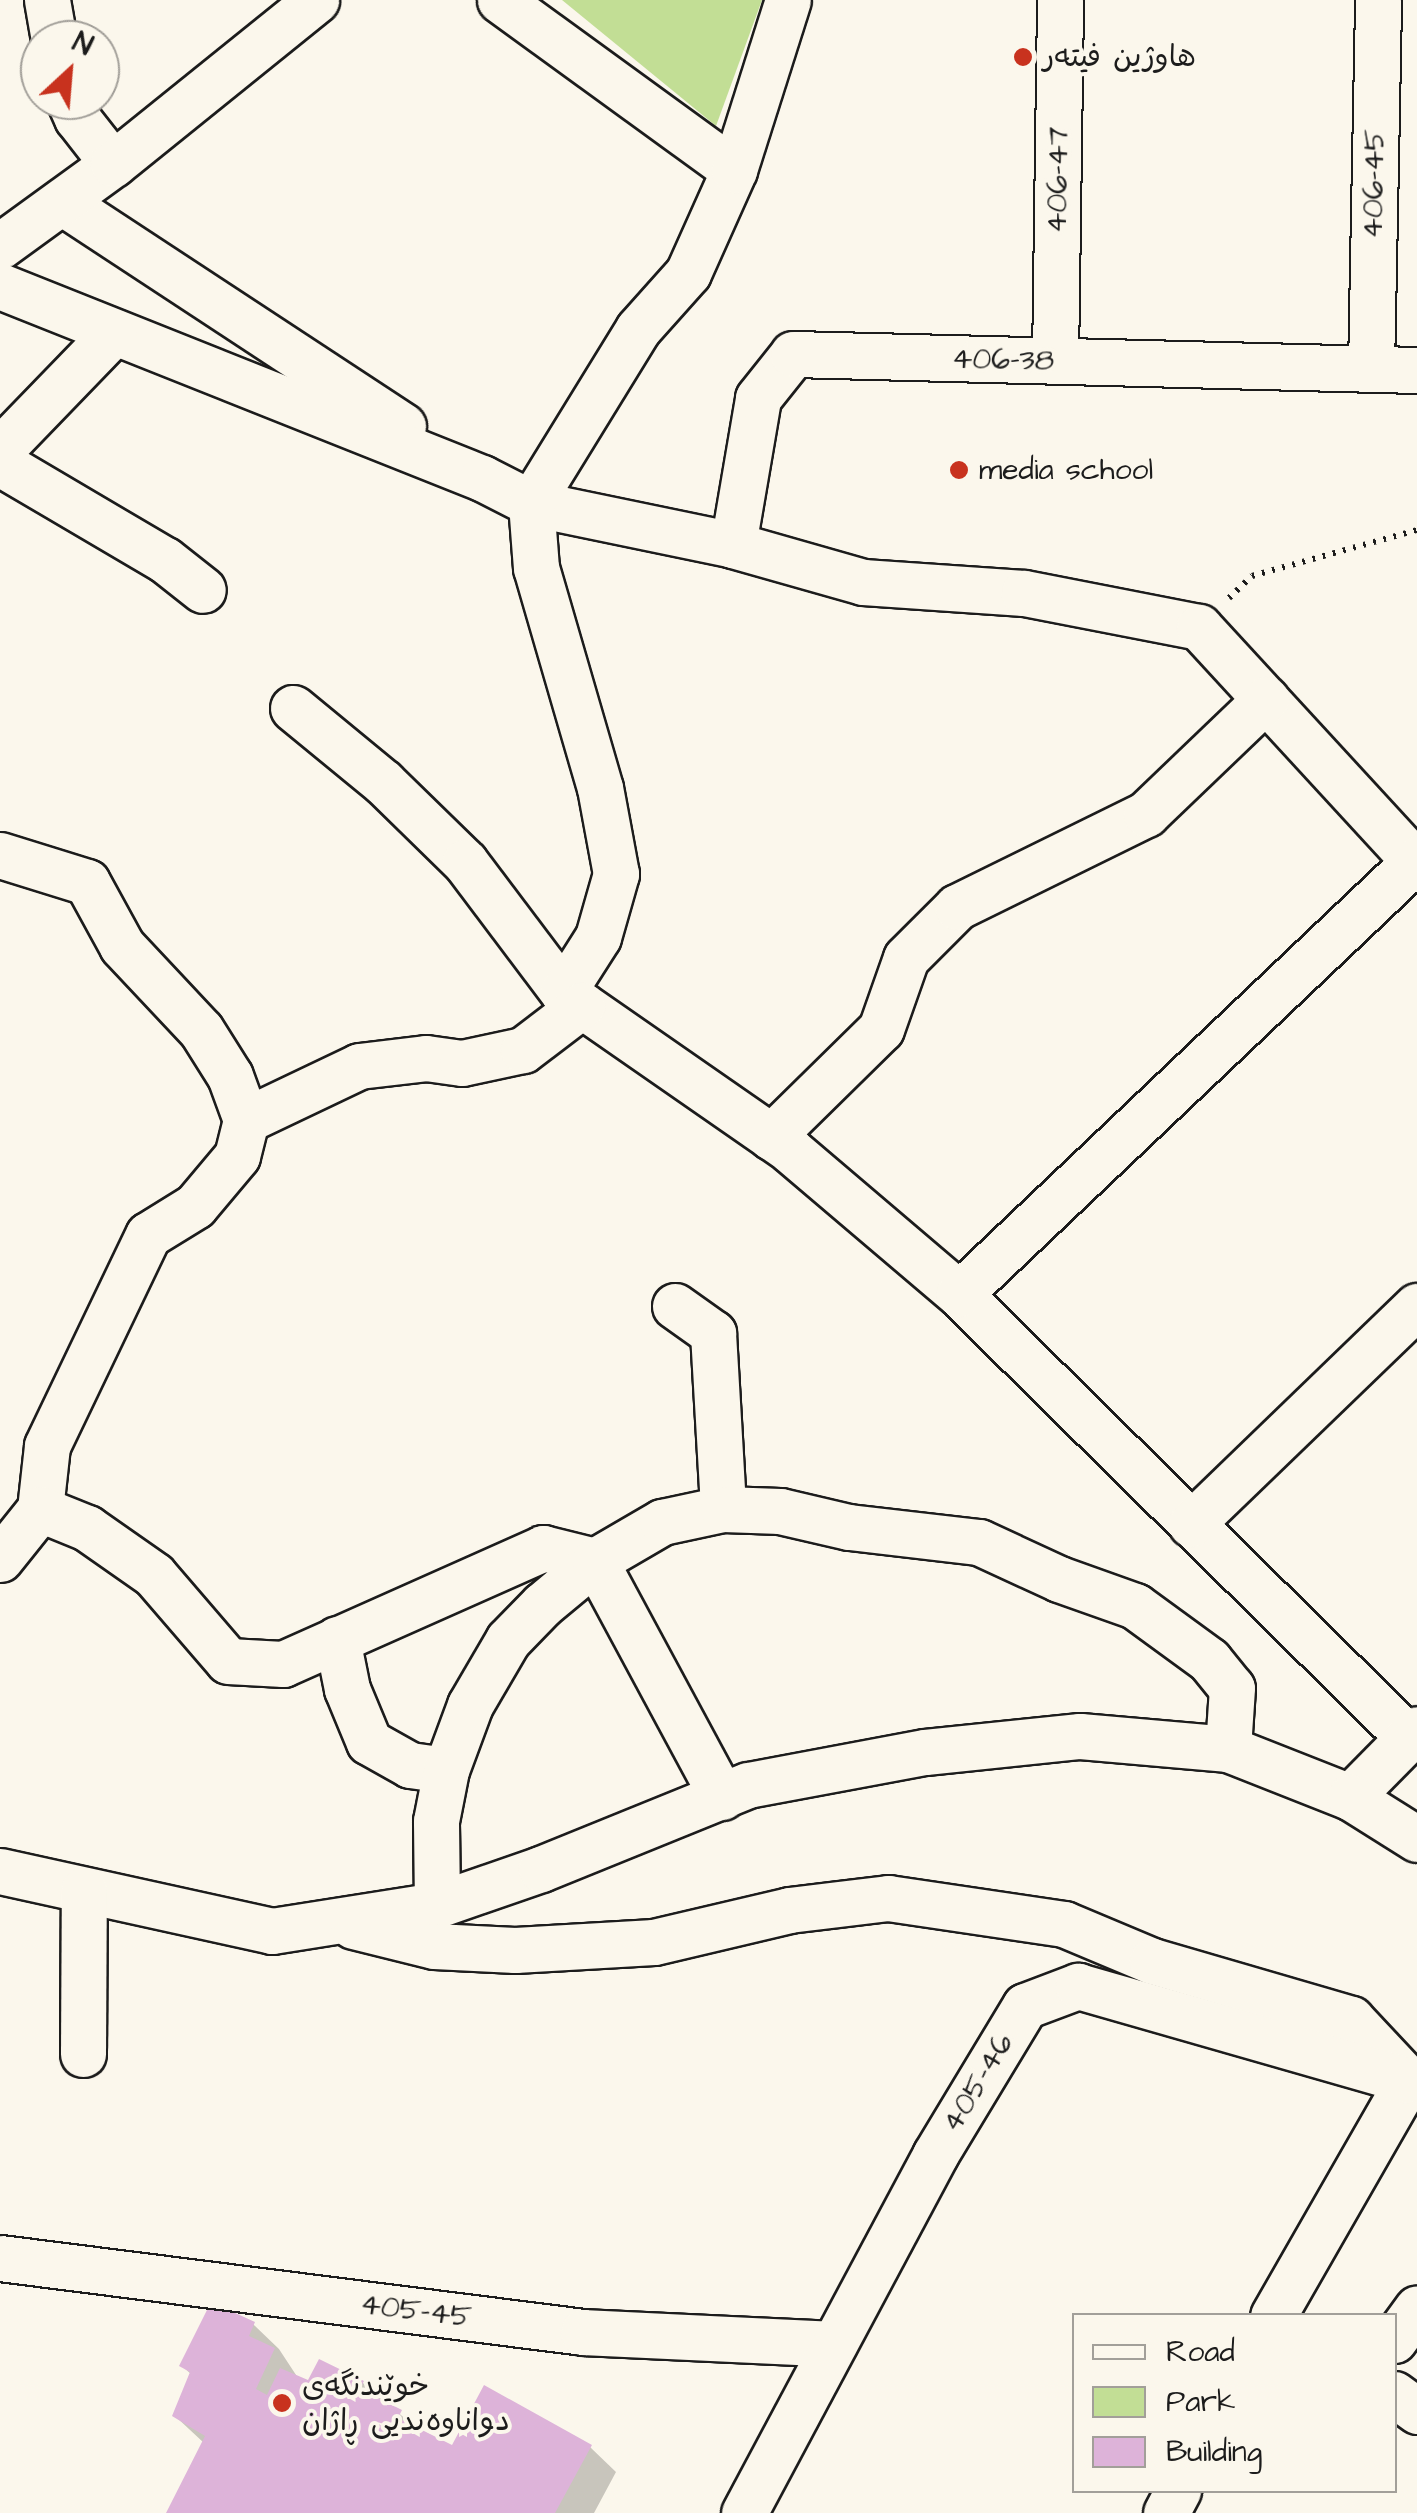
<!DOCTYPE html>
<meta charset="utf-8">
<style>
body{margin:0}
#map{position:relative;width:1417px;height:2513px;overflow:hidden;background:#fbf7ec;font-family:"Architects Daughter","Playpen Sans Arabic",sans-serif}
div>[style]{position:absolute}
.green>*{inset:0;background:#c2de95}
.shadow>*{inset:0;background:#0003}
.building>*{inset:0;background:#ddb3d9}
.path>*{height:6px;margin-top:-3px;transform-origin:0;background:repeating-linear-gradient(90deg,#1c1c1c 0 2.5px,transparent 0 10.5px)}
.roads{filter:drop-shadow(2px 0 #1c1c1c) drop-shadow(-2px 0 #1c1c1c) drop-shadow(0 2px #1c1c1c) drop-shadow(0 -2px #1c1c1c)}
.minor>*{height:45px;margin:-22.5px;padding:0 22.5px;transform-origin:22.5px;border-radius:22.5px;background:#fbf7ec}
.dots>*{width:28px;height:28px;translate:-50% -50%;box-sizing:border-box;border:5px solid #fbf7ec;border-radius:50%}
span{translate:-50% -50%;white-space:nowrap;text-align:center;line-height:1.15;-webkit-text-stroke:8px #fbf7ec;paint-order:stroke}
.poi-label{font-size:30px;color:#1c1c1c}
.left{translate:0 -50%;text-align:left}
.street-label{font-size:30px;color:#1c1c1c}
.legend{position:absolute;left:1072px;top:2313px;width:325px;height:180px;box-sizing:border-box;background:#fbf7ec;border:2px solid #a29f99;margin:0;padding:12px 18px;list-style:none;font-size:30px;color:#1c1c1c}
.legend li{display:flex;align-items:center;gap:20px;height:50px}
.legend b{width:50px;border:2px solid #a29f99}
.north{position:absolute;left:20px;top:20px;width:100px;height:100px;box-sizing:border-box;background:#fbf7ec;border:2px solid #a29f99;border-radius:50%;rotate:26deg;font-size:28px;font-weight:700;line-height:40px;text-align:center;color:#1c1c1c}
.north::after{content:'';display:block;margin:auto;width:35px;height:45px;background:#c8321e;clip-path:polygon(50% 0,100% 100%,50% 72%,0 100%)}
</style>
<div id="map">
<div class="green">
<i style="clip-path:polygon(562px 0,762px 0,716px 126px)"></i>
</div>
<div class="shadow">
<i style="clip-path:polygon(253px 2324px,279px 2349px,298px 2378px,309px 2383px,363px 2383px,421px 2432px,453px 2448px,590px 2447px,616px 2472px,594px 2513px,168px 2513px,204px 2443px,175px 2416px,192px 2375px,182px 2366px)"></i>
</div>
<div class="building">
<i style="clip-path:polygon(211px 2302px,255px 2322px,249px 2336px,275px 2348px,256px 2389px,267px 2395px,280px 2368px,308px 2380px,319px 2359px,364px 2381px,360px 2389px,402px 2410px,398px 2418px,452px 2445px,484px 2385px,592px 2445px,555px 2513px,166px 2513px,205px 2436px,172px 2416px,190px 2372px,179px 2366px)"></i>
</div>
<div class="path">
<i style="left:1229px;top:598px;width:32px;rotate:-44deg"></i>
<i style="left:1252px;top:576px;width:171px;rotate:-15.6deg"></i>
</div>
<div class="roads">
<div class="minor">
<i style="left:47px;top:0;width:41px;rotate:80.1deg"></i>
<i style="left:500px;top:0;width:289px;rotate:36deg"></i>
<i style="left:69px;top:100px;width:20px;rotate:66deg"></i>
<i style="left:77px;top:118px;width:58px;rotate:52deg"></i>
<i style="left:62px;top:202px;width:408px;rotate:33.3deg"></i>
<i style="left:0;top:246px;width:140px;rotate:-36deg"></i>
<i style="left:113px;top:164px;width:261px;rotate:-38.9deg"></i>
<i style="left:0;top:286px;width:519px;rotate:21.72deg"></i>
<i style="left:482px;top:478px;width:55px;rotate:27deg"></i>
<i style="left:531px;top:503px;width:206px;rotate:11.7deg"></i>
<i style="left:733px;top:545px;width:135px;rotate:15.9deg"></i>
<i style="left:863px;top:582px;width:161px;rotate:3.9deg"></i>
<i style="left:1024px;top:593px;width:178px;rotate:11deg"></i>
<i style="left:1199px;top:627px;width:322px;rotate:47.4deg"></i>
<i style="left:1055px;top:361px;width:361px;rotate:-89.2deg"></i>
<i style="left:1371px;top:369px;width:369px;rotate:-88.9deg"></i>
<i style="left:0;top:450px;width:164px;rotate:-46deg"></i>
<i style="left:0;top:463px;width:191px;rotate:30.5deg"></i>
<i style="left:165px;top:560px;width:48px;rotate:38.3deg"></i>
<i style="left:733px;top:545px;width:149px;rotate:-80.3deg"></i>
<i style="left:758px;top:398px;width:56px;rotate:-51.5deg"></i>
<i style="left:793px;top:354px;width:624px;rotate:1.47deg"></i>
<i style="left:293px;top:708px;width:117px;rotate:39.4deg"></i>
<i style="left:383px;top:782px;width:115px;rotate:44.3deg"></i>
<i style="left:465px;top:862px;width:163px;rotate:53deg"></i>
<i style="left:563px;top:992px;width:277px;rotate:34.8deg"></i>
<i style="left:790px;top:1150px;width:222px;rotate:40.4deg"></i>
<i style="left:959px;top:1294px;width:631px;rotate:44.61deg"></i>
<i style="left:0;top:855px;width:91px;rotate:17.2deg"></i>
<i style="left:87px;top:882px;width:73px;rotate:61.3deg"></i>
<i style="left:122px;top:946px;width:115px;rotate:46.8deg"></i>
<i style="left:201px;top:1030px;width:54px;rotate:57.8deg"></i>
<i style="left:230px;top:1076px;width:47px;rotate:70deg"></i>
<i style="left:246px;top:1120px;width:37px;rotate:104deg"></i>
<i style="left:237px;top:1156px;width:65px;rotate:130deg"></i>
<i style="left:195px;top:1206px;width:55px;rotate:148.3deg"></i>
<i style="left:148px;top:1235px;width:234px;rotate:115.6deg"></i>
<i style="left:47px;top:1446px;width:63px;rotate:96.3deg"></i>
<i style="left:40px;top:1509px;width:64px;rotate:128.7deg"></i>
<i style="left:563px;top:992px;width:65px;rotate:-57.5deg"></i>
<i style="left:598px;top:937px;width:66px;rotate:-74.1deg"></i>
<i style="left:616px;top:874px;width:87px;rotate:-100.5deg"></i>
<i style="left:600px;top:788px;width:229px;rotate:-106.2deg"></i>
<i style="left:536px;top:568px;width:65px;rotate:-94.4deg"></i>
<i style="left:531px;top:503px;width:204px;rotate:-58.4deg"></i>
<i style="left:638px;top:329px;width:75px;rotate:-48.2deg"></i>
<i style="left:688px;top:273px;width:113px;rotate:-65.9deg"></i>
<i style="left:734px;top:170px;width:178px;rotate:-72.4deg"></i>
<i style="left:246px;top:1120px;width:125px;rotate:-25.5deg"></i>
<i style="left:359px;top:1066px;width:67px;rotate:-6.8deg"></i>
<i style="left:426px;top:1058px;width:36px;rotate:8deg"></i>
<i style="left:462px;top:1063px;width:62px;rotate:-12deg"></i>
<i style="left:523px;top:1050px;width:74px;rotate:-37.3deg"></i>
<i style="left:771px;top:1137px;width:154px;rotate:-44.5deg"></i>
<i style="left:881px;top:1029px;width:75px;rotate:-70.6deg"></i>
<i style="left:906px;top:958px;width:72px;rotate:-45deg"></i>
<i style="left:957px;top:907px;width:211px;rotate:-26.2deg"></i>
<i style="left:1146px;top:814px;width:166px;rotate:-43.8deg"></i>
<i style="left:959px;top:1294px;width:632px;rotate:-43.52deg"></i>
<i style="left:675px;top:1306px;width:47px;rotate:35.4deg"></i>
<i style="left:713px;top:1333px;width:176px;rotate:86.7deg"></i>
<i style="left:40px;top:1509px;width:51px;rotate:22deg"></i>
<i style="left:87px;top:1528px;width:82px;rotate:35deg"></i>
<i style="left:154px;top:1575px;width:113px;rotate:49.3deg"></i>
<i style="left:228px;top:1661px;width:55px;rotate:3.1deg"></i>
<i style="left:283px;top:1664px;width:285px;rotate:-24deg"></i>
<i style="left:543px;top:1548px;width:54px;rotate:14deg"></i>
<i style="left:595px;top:1561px;width:268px;rotate:61.7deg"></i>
<i style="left:1191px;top:1524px;width:314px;rotate:-44deg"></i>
<i style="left:337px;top:1639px;width:51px;rotate:78.7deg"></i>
<i style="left:347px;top:1689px;width:57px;rotate:67.5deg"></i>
<i style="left:369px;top:1742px;width:47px;rotate:29.3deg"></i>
<i style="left:410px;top:1765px;width:36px;rotate:8deg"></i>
<i style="left:1350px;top:1797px;width:95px;rotate:-45.4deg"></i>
<i style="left:0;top:1871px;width:279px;rotate:12.4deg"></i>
<i style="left:272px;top:1931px;width:167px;rotate:-9deg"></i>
<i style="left:437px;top:1905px;width:110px;rotate:-19.1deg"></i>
<i style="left:541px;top:1869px;width:223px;rotate:-22.1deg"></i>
<i style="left:748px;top:1785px;width:180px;rotate:-10.6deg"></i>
<i style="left:925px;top:1752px;width:156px;rotate:-5.9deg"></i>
<i style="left:1080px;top:1736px;width:149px;rotate:5deg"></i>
<i style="left:1228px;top:1749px;width:131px;rotate:21.5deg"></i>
<i style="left:1350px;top:1797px;width:79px;rotate:32.1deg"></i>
<i style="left:437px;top:1905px;width:84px;rotate:-90.7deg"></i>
<i style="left:436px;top:1821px;width:52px;rotate:-78.9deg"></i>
<i style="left:446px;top:1770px;width:69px;rotate:-69.7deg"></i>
<i style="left:470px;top:1705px;width:75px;rotate:-59.7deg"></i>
<i style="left:508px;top:1640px;width:49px;rotate:-45.8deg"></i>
<i style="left:542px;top:1605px;width:69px;rotate:-39.7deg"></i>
<i style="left:595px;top:1561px;width:78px;rotate:-30.2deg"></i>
<i style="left:662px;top:1522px;width:62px;rotate:-12deg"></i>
<i style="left:723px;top:1509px;width:57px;rotate:2deg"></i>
<i style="left:780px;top:1511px;width:71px;rotate:13.1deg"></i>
<i style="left:849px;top:1527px;width:131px;rotate:6.6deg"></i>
<i style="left:979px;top:1542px;width:88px;rotate:24.8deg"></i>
<i style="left:1059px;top:1579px;width:81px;rotate:19.6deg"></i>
<i style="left:1135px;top:1606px;width:92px;rotate:36.1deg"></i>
<i style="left:1209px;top:1660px;width:36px;rotate:51deg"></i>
<i style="left:1232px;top:1688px;width:61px;rotate:93.8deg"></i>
<i style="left:353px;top:1926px;width:83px;rotate:13.9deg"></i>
<i style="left:434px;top:1946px;width:81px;rotate:2.8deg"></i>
<i style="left:515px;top:1950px;width:139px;rotate:-3.3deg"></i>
<i style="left:654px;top:1942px;width:139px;rotate:-13.3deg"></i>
<i style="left:789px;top:1910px;width:100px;rotate:-6.9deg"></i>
<i style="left:888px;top:1898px;width:178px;rotate:8.4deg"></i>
<i style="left:1064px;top:1924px;width:95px;rotate:22.8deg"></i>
<i style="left:1152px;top:1961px;width:207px;rotate:16.2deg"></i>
<i style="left:1351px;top:2019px;width:83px;rotate:46.9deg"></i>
<i style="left:83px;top:2054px;width:164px;rotate:-89.7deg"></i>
<i style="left:0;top:2258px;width:588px;rotate:7.23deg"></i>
<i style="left:583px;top:2332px;width:251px;rotate:2.7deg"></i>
<i style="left:1273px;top:2316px;width:272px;rotate:-60.2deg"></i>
<i style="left:1408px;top:2080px;width:9px"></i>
<i style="left:1394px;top:2340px;width:39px;rotate:-54deg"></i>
<i style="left:1394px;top:2394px;width:29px;rotate:36deg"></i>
<i style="left:744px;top:2513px;width:406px;rotate:-61.9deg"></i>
<i style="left:935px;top:2155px;width:174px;rotate:-58.9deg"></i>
<i style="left:1025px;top:2006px;width:57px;rotate:-20.7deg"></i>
<i style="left:1078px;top:1986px;width:341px;rotate:16deg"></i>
<i style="left:1166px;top:2513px;width:26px;rotate:-62deg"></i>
</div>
</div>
<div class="dots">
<i style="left:1023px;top:57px;background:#c8321e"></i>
<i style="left:959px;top:470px;background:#c8321e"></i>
<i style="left:282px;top:2403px;background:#c8321e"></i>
</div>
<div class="poi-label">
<span class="left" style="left:1043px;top:57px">هاوژین فیتەر</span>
<span class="left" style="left:979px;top:470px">media school</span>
<span class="left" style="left:302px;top:2403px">خوێندنگەی<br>دواناوەندیی ڕاژان</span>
</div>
<div class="street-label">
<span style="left:1058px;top:180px;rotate:-89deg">406-47</span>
<span style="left:1374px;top:184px;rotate:-89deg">406-45</span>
<span style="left:1003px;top:360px;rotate:1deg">406-38</span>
<span style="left:978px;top:2083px;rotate:-59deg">405-46</span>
<span style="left:416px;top:2311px;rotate:7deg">405-45</span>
</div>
<ul class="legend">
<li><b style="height:12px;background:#fbf7ec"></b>Road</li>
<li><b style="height:28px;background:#c2de95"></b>Park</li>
<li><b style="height:28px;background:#ddb3d9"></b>Building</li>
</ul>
<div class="north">N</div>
</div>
